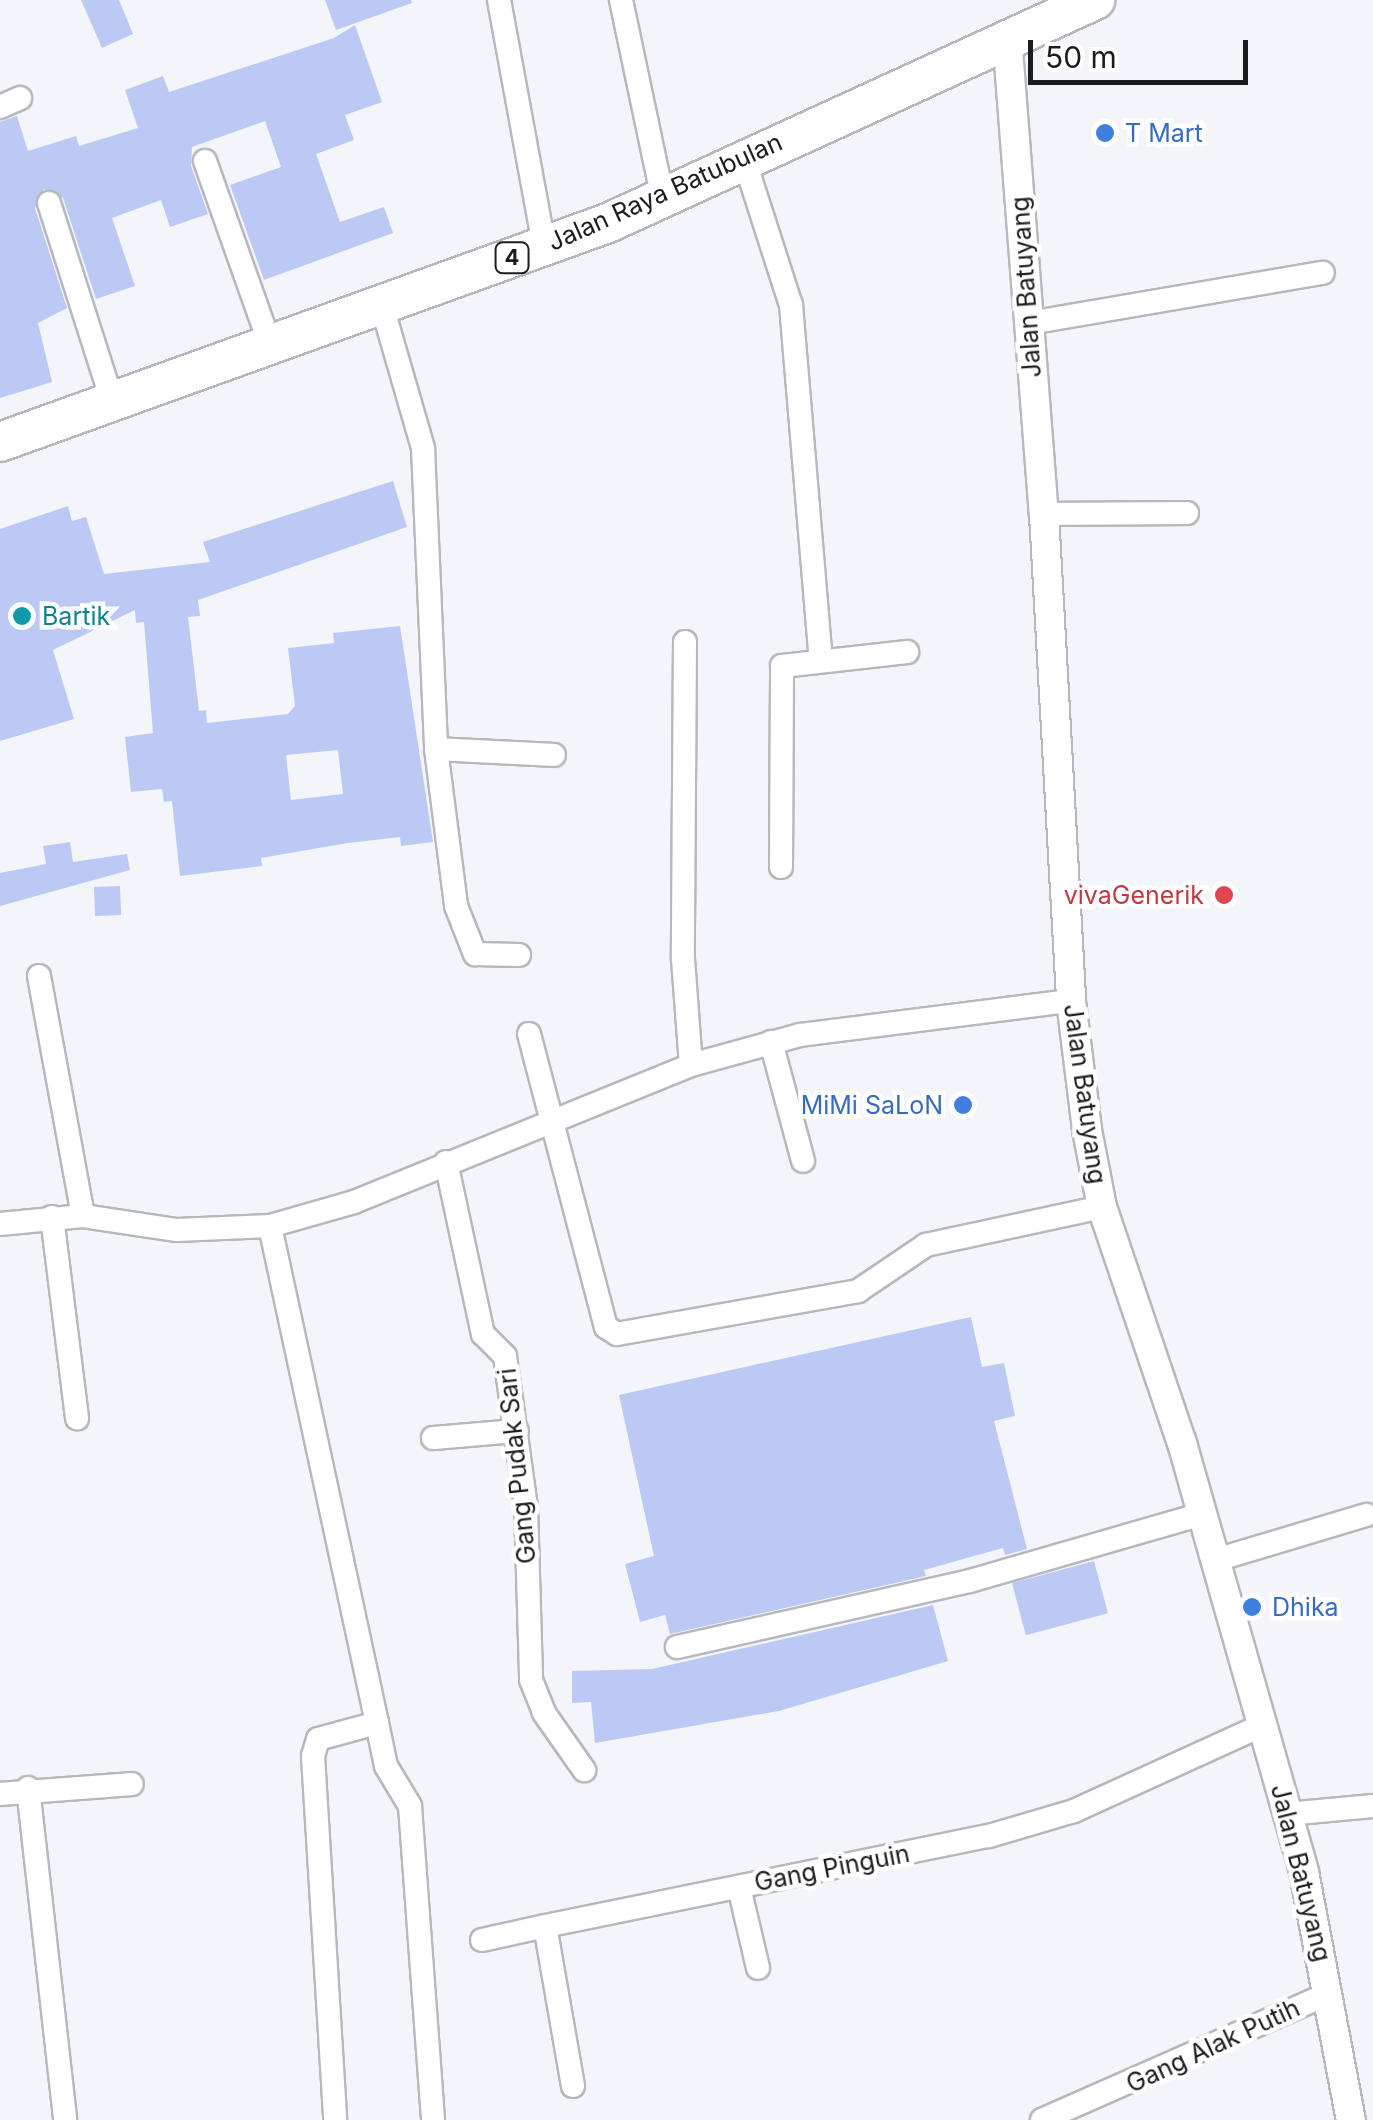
<!DOCTYPE html>
<style>
body{margin:0}
#map{position:relative;width:1373px;height:2120px;overflow:hidden;background:#f3f5fb;font-family:Inter,sans-serif}
div>[style]{position:absolute}
.building>*{inset:0;background:#bdc9f5;transform-origin:0 0}
.roads{filter:drop-shadow(2px 0 #b6b8bd) drop-shadow(-2px 0 #b6b8bd) drop-shadow(0 2px #b6b8bd) drop-shadow(0 -2px #b6b8bd)}
.minor>*{height:22px;margin:-11px;padding:0 11px;transform-origin:11px;border-radius:11px;background:#fff}
.tertiary>*{height:28px;margin:-14px;padding:0 14px;transform-origin:14px;border-radius:14px;background:#fff}
.trunk>*{height:38px;margin:-19px;padding:0 19px;transform-origin:19px;border-radius:19px;background:#fff}
.dots>*{width:28px;height:28px;translate:-50% -50%;box-sizing:border-box;border:5px solid #fff;border-radius:50%}
span{translate:-50% -50%;white-space:nowrap;text-align:center;line-height:1.15;-webkit-text-stroke:9px #fff;paint-order:stroke}
.shield-label span{padding:2px 8px;background:#fff;border:2px solid;border-radius:8px;-webkit-text-stroke-width:0}
.shield-label{font-size:22px;color:#1b1c1e;font-weight:700}
.shop-label{font-size:25px;color:#366cbe}
.left{translate:0 -50%;text-align:left}
.right{translate:-100% -50%;text-align:right}
.street-label{font-size:25px;color:#1b1c1e}
.culture-label{font-size:25px;color:#0d838f}
.health-label{font-size:25px;color:#be3a42}
.scale{position:absolute;left:1028px;top:40px;width:220px;height:45px;box-sizing:border-box;border:5px solid #1b1c1e;border-top:0;padding-left:12px;font-size:30px;line-height:35px;white-space:nowrap;color:#1b1c1e;-webkit-text-stroke:8px #fff;paint-order:stroke}
</style>
<div id="map">
<div class="building">
<i style="clip-path:polygon(81px 0,119px 0,133px 34px,102px 48px)"></i>
<i style="clip-path:polygon(325px 0,411px 0,412px 3px,336px 30px)"></i>
<i style="clip-path:polygon(355px 25px,382px 102px,345px 115px,354px 140px,316px 154px,340px 222px,384px 207px,393px 233px,264px 280px,230px 185px,281px 167px,265px 121px,192px 147px,191px 166px,208px 214px,170px 227px,161px 200px,112px 218px,135px 286px,96px 299px,63px 198px,44px 189px,35px 208px,67px 308px,38px 323px,52px 382px,0 398px,0 122px,17px 116px,28px 151px,76px 136px,79px 146px,138px 128px,125px 90px,163px 76px,169px 92px,334px 38px)"></i>
<i style="clip-path:polygon(evenodd,393px 481px,407px 527px,198px 600px,200px 616px,188px 617px,199px 711px,206px 710px,207px 723px,288px 714px,295px 706px,288px 648px,334px 643px,333px 633px,400px 626px,433px 842px,401px 846px,400px 837px,348px 843px,261px 858px,262px 866px,180px 876px,172px 801px,164px 802px,162px 789px,131px 792px,125px 737px,153px 733px,144px 622px,136px 623px,135px 610px,53px 650px,74px 719px,0 741px,0 529px,68px 506px,72px 521px,86px 517px,104px 574px,210px 562px,203px 542px,393px 481px,338px 750px,343px 794px,291px 800px,286px 755px,338px 750px)"></i>
<i style="clip-path:polygon(70px 842px,73px 862px,127px 854px,130px 870px,0 906px,0 873px,46px 864px,43px 846px)"></i>
<i style="left:120px;top:886px;width:29px;height:26px;rotate:88deg"></i>
<i style="clip-path:polygon(971px 1317px,982px 1367px,1004px 1363px,1015px 1416px,994px 1421px,1027px 1549px,1005px 1555px,1003px 1548px,924px 1570px,926px 1576px,670px 1634px,665px 1615px,640px 1622px,625px 1564px,654px 1556px,619px 1395px)"></i>
<i style="left:1094px;top:1561px;width:54px;height:85px;rotate:75deg"></i>
<i style="clip-path:polygon(933px 1605px,948px 1661px,779px 1711px,595px 1743px,591px 1702px,572px 1703px,572px 1671px,652px 1669px)"></i>
</div>
<div class="roads">
<div class="minor">
<i style="left:499px;top:0;width:250px;rotate:79.6deg"></i>
<i style="left:621px;top:0;width:203px;rotate:78.1deg"></i>
<i style="left:0;top:107px;width:22px;rotate:-24deg"></i>
<i style="left:744px;top:159px;width:153px;rotate:72.2deg"></i>
<i style="left:791px;top:305px;width:356px;rotate:85.2deg"></i>
<i style="left:205px;top:161px;width:195px;rotate:70.5deg"></i>
<i style="left:49px;top:203px;width:210px;rotate:72.3deg"></i>
<i style="left:382px;top:306px;width:148px;rotate:73.9deg"></i>
<i style="left:423px;top:448px;width:301px;rotate:87.5deg"></i>
<i style="left:436px;top:749px;width:158px;rotate:82.7deg"></i>
<i style="left:456px;top:906px;width:52px;rotate:68.4deg"></i>
<i style="left:475px;top:954px;width:44px;rotate:1.3deg"></i>
<i style="left:1029px;top:323px;width:298px;rotate:-9.7deg"></i>
<i style="left:1044px;top:514px;width:143px;rotate:-0.4deg"></i>
<i style="left:685px;top:642px;width:317px;rotate:90.4deg"></i>
<i style="left:683px;top:959px;width:106px;rotate:85.7deg"></i>
<i style="left:436px;top:749px;width:118px;rotate:2.9deg"></i>
<i style="left:781px;top:867px;width:201px;rotate:-89.7deg"></i>
<i style="left:782px;top:666px;width:126px;rotate:-6.4deg"></i>
<i style="left:39px;top:976px;width:244px;rotate:79.6deg"></i>
<i style="left:529px;top:1034px;width:303px;rotate:75.3deg"></i>
<i style="left:606px;top:1327px;width:13px;rotate:32deg"></i>
<i style="left:617px;top:1334px;width:245px;rotate:-10.1deg"></i>
<i style="left:858px;top:1291px;width:82px;rotate:-34.1deg"></i>
<i style="left:926px;top:1245px;width:180px;rotate:-12.2deg"></i>
<i style="left:771px;top:1042px;width:123px;rotate:74.9deg"></i>
<i style="left:446px;top:1162px;width:176px;rotate:77.9deg"></i>
<i style="left:483px;top:1334px;width:31px;rotate:45deg"></i>
<i style="left:505px;top:1356px;width:152px;rotate:82.1deg"></i>
<i style="left:526px;top:1507px;width:173px;rotate:88.3deg"></i>
<i style="left:531px;top:1680px;width:35px;rotate:68deg"></i>
<i style="left:544px;top:1713px;width:70px;rotate:54.9deg"></i>
<i style="left:52px;top:1217px;width:203px;rotate:82.9deg"></i>
<i style="left:0;top:1224px;width:83px;rotate:-5.5deg"></i>
<i style="left:83px;top:1216px;width:95px;rotate:8.5deg"></i>
<i style="left:177px;top:1230px;width:93px;rotate:-2.5deg"></i>
<i style="left:270px;top:1226px;width:87px;rotate:-15.9deg"></i>
<i style="left:354px;top:1202px;width:364px;rotate:-22.1deg"></i>
<i style="left:691px;top:1065px;width:113px;rotate:-15.4deg"></i>
<i style="left:800px;top:1035px;width:273px;rotate:-7.2deg"></i>
<i style="left:270px;top:1226px;width:508px;rotate:77.85deg"></i>
<i style="left:377px;top:1723px;width:61px;rotate:164.8deg"></i>
<i style="left:318px;top:1739px;width:18px;rotate:106deg"></i>
<i style="left:313px;top:1756px;width:365px;rotate:86.5deg"></i>
<i style="left:433px;top:1438px;width:84px;rotate:-4.8deg"></i>
<i style="left:1216px;top:1560px;width:157px;rotate:-16.7deg"></i>
<i style="left:677px;top:1647px;width:300px;rotate:-12.7deg"></i>
<i style="left:970px;top:1581px;width:241px;rotate:-16.1deg"></i>
<i style="left:377px;top:1723px;width:44px;rotate:78.2deg"></i>
<i style="left:386px;top:1766px;width:47px;rotate:59deg"></i>
<i style="left:410px;top:1806px;width:315px;rotate:85.8deg"></i>
<i style="left:28px;top:1788px;width:334px;rotate:83.6deg"></i>
<i style="left:0;top:1794px;width:132px;rotate:-4.3deg"></i>
<i style="left:1287px;top:1814px;width:86px;rotate:-5.3deg"></i>
<i style="left:739px;top:1887px;width:83px;rotate:76.8deg"></i>
<i style="left:482px;top:1940px;width:65px;rotate:-12.5deg"></i>
<i style="left:573px;top:2086px;width:162px;rotate:-99.9deg"></i>
<i style="left:545px;top:1926px;width:453px;rotate:-11.5deg"></i>
<i style="left:989px;top:1836px;width:89px;rotate:-16.4deg"></i>
<i style="left:1074px;top:1811px;width:208px;rotate:-24.5deg"></i>
<i style="left:1042px;top:2120px;width:313px;rotate:-23.8deg"></i>
</div>
<div class="tertiary">
<i style="left:1007px;top:36px;width:479px;rotate:85.6deg"></i>
<i style="left:1044px;top:514px;width:488px;rotate:86.8deg"></i>
<i style="left:1071px;top:1001px;width:130px;rotate:82.9deg"></i>
<i style="left:1087px;top:1130px;width:78px;rotate:79deg"></i>
<i style="left:1102px;top:1207px;width:249px;rotate:71.3deg"></i>
<i style="left:1182px;top:1443px;width:446px;rotate:74.1deg"></i>
<i style="left:1304px;top:1872px;width:252px;rotate:79.3deg"></i>
</div>
<div class="trunk">
<i style="left:0;top:442px;width:646px;rotate:-19.81deg"></i>
<i style="left:608px;top:223px;width:536px;rotate:-24.6deg"></i>
</div>
</div>
<div class="dots">
<i style="left:1105px;top:133px;background:#3f7fe0"></i>
<i style="left:22px;top:616px;background:#0f9aa8"></i>
<i style="left:1224px;top:895px;background:#e0444e"></i>
<i style="left:963px;top:1105px;background:#3f7fe0"></i>
<i style="left:1252px;top:1607px;background:#3f7fe0"></i>
</div>
<div class="shield-label">
<span style="left:512px;top:258px">4</span>
</div>
<div class="shop-label">
<span class="left" style="left:1125px;top:133px">T Mart</span>
<span class="right" style="left:943px;top:1105px">MiMi SaLoN</span>
<span class="left" style="left:1272px;top:1607px">Dhika</span>
</div>
<div class="street-label">
<span style="left:665px;top:192px;rotate:-24deg">Jalan Raya Batubulan</span>
<span style="left:1026px;top:287px;rotate:-94deg">Jalan Batuyang</span>
<span style="left:1085px;top:1094px;rotate:82deg">Jalan Batuyang</span>
<span style="left:517px;top:1466px;rotate:-96deg">Gang Pudak Sari</span>
<span style="left:832px;top:1868px;rotate:-11deg">Gang Pinguin</span>
<span style="left:1301px;top:1873px;rotate:76deg">Jalan Batuyang</span>
<span style="left:1213px;top:2046px;rotate:-25deg">Gang Alak Putih</span>
</div>
<div class="culture-label">
<span class="left" style="left:42px;top:616px">Bartik</span>
</div>
<div class="health-label">
<span class="right" style="left:1204px;top:895px">vivaGenerik</span>
</div>
<div class="scale">50 m</div>
</div>
